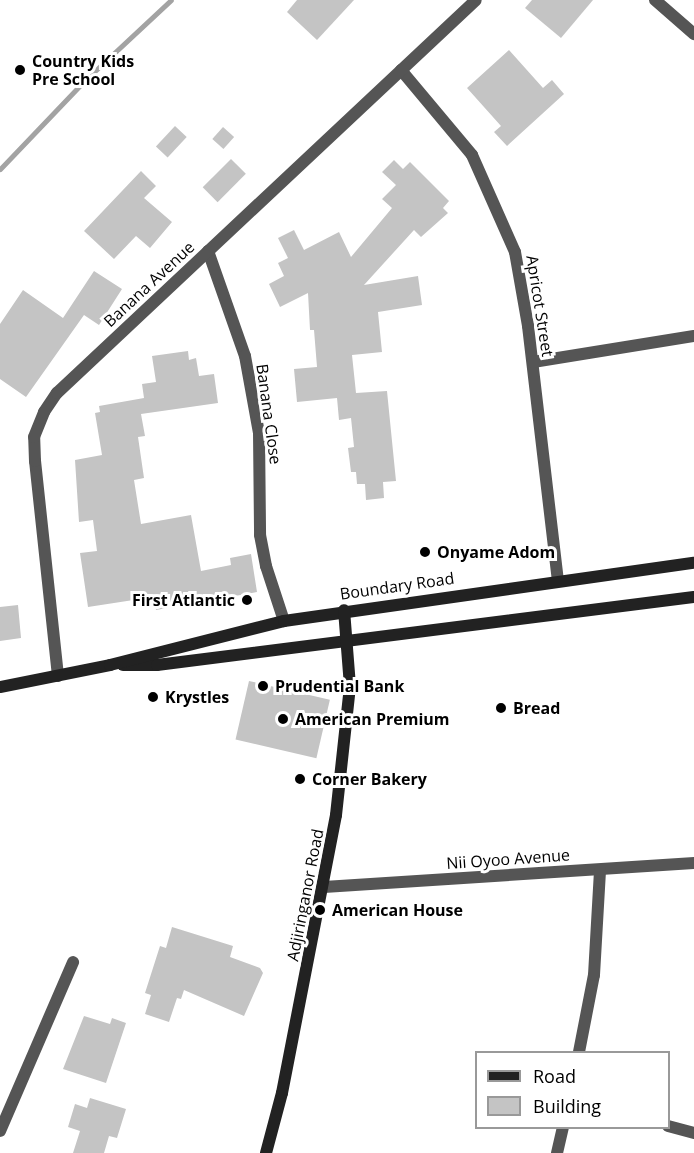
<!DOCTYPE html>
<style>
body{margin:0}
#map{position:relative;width:694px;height:1153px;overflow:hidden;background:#fff;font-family:"Open Sans",sans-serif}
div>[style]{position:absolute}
.stream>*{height:5px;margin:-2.5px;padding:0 2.5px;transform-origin:2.5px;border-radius:2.5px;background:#a3a3a3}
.building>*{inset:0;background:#c4c4c4;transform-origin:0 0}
.minor>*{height:12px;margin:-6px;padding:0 6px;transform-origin:6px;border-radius:6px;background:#555}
.secondary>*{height:12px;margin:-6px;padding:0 6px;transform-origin:6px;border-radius:6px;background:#222}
.dots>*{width:16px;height:16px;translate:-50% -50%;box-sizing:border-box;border:3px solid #fff;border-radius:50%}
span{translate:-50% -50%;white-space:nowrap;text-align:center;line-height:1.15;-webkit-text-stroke:6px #fff;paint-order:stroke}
.poi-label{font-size:16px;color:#000;font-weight:700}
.left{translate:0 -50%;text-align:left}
.right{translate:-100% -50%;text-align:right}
.street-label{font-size:16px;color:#000}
.legend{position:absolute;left:475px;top:1051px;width:195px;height:78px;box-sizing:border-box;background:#fff;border:2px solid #999;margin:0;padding:8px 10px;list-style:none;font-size:18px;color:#000}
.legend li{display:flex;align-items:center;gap:12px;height:30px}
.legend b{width:30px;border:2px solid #999}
</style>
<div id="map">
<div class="stream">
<i style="left:0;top:169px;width:120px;rotate:-46.3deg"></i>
<i style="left:83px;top:82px;width:120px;rotate:-43deg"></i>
</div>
<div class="building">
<i style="clip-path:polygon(297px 0,354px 0,317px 40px,287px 12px)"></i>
<i style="clip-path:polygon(532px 0,593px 0,561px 38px,525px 8px)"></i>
<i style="clip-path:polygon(509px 50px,543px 88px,552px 80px,564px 94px,507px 146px,494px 132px,501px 126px,467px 88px)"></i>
<i style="left:175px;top:126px;width:16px;height:28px;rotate:43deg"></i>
<i style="left:223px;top:127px;width:15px;height:16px;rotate:42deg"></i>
<i style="left:231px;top:159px;width:21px;height:40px;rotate:45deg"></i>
<i style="clip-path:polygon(394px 160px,403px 169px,410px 162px,449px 201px,443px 208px,448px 213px,421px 237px,414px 230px,364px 285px,418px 276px,422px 305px,378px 312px,382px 352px,352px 355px,356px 393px,387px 391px,396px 481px,383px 482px,384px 498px,366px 500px,365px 484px,357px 484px,356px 472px,351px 472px,348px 448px,354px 447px,351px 418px,339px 420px,337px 398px,297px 402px,294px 369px,317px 367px,314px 330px,310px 330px,308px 293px,280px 307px,269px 284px,284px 276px,278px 263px,288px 258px,278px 238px,294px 230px,304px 250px,339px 232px,351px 257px,392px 208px,382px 199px,396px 185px,382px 172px)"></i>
<i style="clip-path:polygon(141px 171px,156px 186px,144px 198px,172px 222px,150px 248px,136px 236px,114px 259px,84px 231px)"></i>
<i style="clip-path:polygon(94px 271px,122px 289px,99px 325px,84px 315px,26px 397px,0 379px,0 324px,23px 290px,63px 318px)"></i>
<i style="clip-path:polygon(188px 351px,189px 360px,196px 358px,199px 376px,214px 374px,218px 403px,141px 414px,145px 436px,138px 437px,144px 478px,134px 480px,141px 524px,191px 515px,201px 571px,231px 565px,230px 558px,251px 554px,257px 592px,156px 610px,153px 597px,88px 607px,80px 553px,97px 551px,93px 520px,79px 522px,75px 460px,102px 455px,95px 413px,100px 412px,99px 406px,144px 398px,142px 384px,156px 382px,152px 356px)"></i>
<i style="clip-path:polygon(18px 605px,21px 638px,0 641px,0 607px)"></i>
<i style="left:249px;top:681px;width:83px;height:60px;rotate:13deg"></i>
<i style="clip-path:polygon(172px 927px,233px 946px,230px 957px,260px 968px,263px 973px,244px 1016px,184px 990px,181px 999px,177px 998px,169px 1022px,145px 1014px,151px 995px,145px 993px,160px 946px,166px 948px)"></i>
<i style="clip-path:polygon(84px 1016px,110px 1024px,112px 1018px,126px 1023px,106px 1083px,63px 1069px)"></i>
<i style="clip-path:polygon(90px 1098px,126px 1109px,117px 1138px,109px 1136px,104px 1153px,73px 1153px,80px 1131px,68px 1127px,75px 1104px,87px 1108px)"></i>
</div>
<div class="minor">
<i style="left:655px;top:0;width:52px;rotate:41.1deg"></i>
<i style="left:401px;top:70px;width:111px;rotate:50.1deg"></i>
<i style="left:472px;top:155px;width:106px;rotate:66.1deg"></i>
<i style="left:515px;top:252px;width:75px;rotate:80deg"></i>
<i style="left:528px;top:326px;width:257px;rotate:83.3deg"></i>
<i style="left:208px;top:251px;width:111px;rotate:70.6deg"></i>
<i style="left:245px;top:356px;width:78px;rotate:79.7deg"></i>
<i style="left:259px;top:433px;width:102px;rotate:89.4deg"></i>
<i style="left:260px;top:535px;width:32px;rotate:79deg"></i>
<i style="left:266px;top:566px;width:58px;rotate:71.9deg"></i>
<i style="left:533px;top:362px;width:163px;rotate:-9.2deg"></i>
<i style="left:58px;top:676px;width:216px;rotate:-96.1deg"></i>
<i style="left:35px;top:461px;width:24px;rotate:-92deg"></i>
<i style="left:34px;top:437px;width:27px;rotate:-68deg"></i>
<i style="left:44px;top:412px;width:23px;rotate:-56deg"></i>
<i style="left:57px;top:393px;width:574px;rotate:-43.17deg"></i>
<i style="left:324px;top:887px;width:371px;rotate:-3.7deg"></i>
<i style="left:579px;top:1052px;width:78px;rotate:-79deg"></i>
<i style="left:594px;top:975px;width:105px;rotate:-86.7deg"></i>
<i style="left:668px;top:1126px;width:27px;rotate:15deg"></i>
<i style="left:0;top:1131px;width:184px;rotate:-66.6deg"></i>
<i style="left:557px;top:1153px;width:26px;rotate:-77deg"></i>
</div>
<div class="secondary">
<i style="left:123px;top:665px;width:34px"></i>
<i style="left:157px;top:665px;width:541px;rotate:-7.22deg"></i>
<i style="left:0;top:687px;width:112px;rotate:-11.3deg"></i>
<i style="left:110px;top:665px;width:179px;rotate:-14.2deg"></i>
<i style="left:284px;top:621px;width:414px;rotate:-8.1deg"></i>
<i style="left:266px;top:1153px;width:62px;rotate:-75.1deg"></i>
<i style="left:282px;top:1093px;width:283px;rotate:-79deg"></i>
<i style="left:336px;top:815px;width:130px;rotate:-83.8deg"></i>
<i style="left:350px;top:686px;width:76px;rotate:-94.5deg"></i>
</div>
<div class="dots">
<i style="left:20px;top:70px;background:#000"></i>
<i style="left:425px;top:552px;background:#000"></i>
<i style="left:247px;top:600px;background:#000"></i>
<i style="left:263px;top:686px;background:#000"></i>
<i style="left:153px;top:697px;background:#000"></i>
<i style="left:501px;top:708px;background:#000"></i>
<i style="left:283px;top:719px;background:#000"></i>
<i style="left:300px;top:779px;background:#000"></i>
<i style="left:320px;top:910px;background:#000"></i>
</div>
<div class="poi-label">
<span class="left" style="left:32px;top:70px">Country Kids<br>Pre School</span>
<span class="left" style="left:437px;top:552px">Onyame Adom</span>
<span class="right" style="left:235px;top:600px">First Atlantic</span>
<span class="left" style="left:275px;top:686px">Prudential Bank</span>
<span class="left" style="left:165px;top:697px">Krystles</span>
<span class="left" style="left:513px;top:708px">Bread</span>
<span class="left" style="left:295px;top:719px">American Premium</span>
<span class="left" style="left:312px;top:779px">Corner Bakery</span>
<span class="left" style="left:332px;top:910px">American House</span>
</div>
<div class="street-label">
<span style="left:149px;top:284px;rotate:-43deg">Banana Avenue</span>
<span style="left:540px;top:306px;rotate:81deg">Apricot Street</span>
<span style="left:269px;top:414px;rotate:82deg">Banana Close</span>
<span style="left:397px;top:586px;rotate:-8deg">Boundary Road</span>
<span style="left:508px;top:859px;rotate:-4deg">Nii Oyoo Avenue</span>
<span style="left:305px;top:895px;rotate:-79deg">Adjiringanor Road</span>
</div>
<ul class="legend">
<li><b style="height:8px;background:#222"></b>Road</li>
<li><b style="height:16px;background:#c4c4c4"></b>Building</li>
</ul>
</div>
